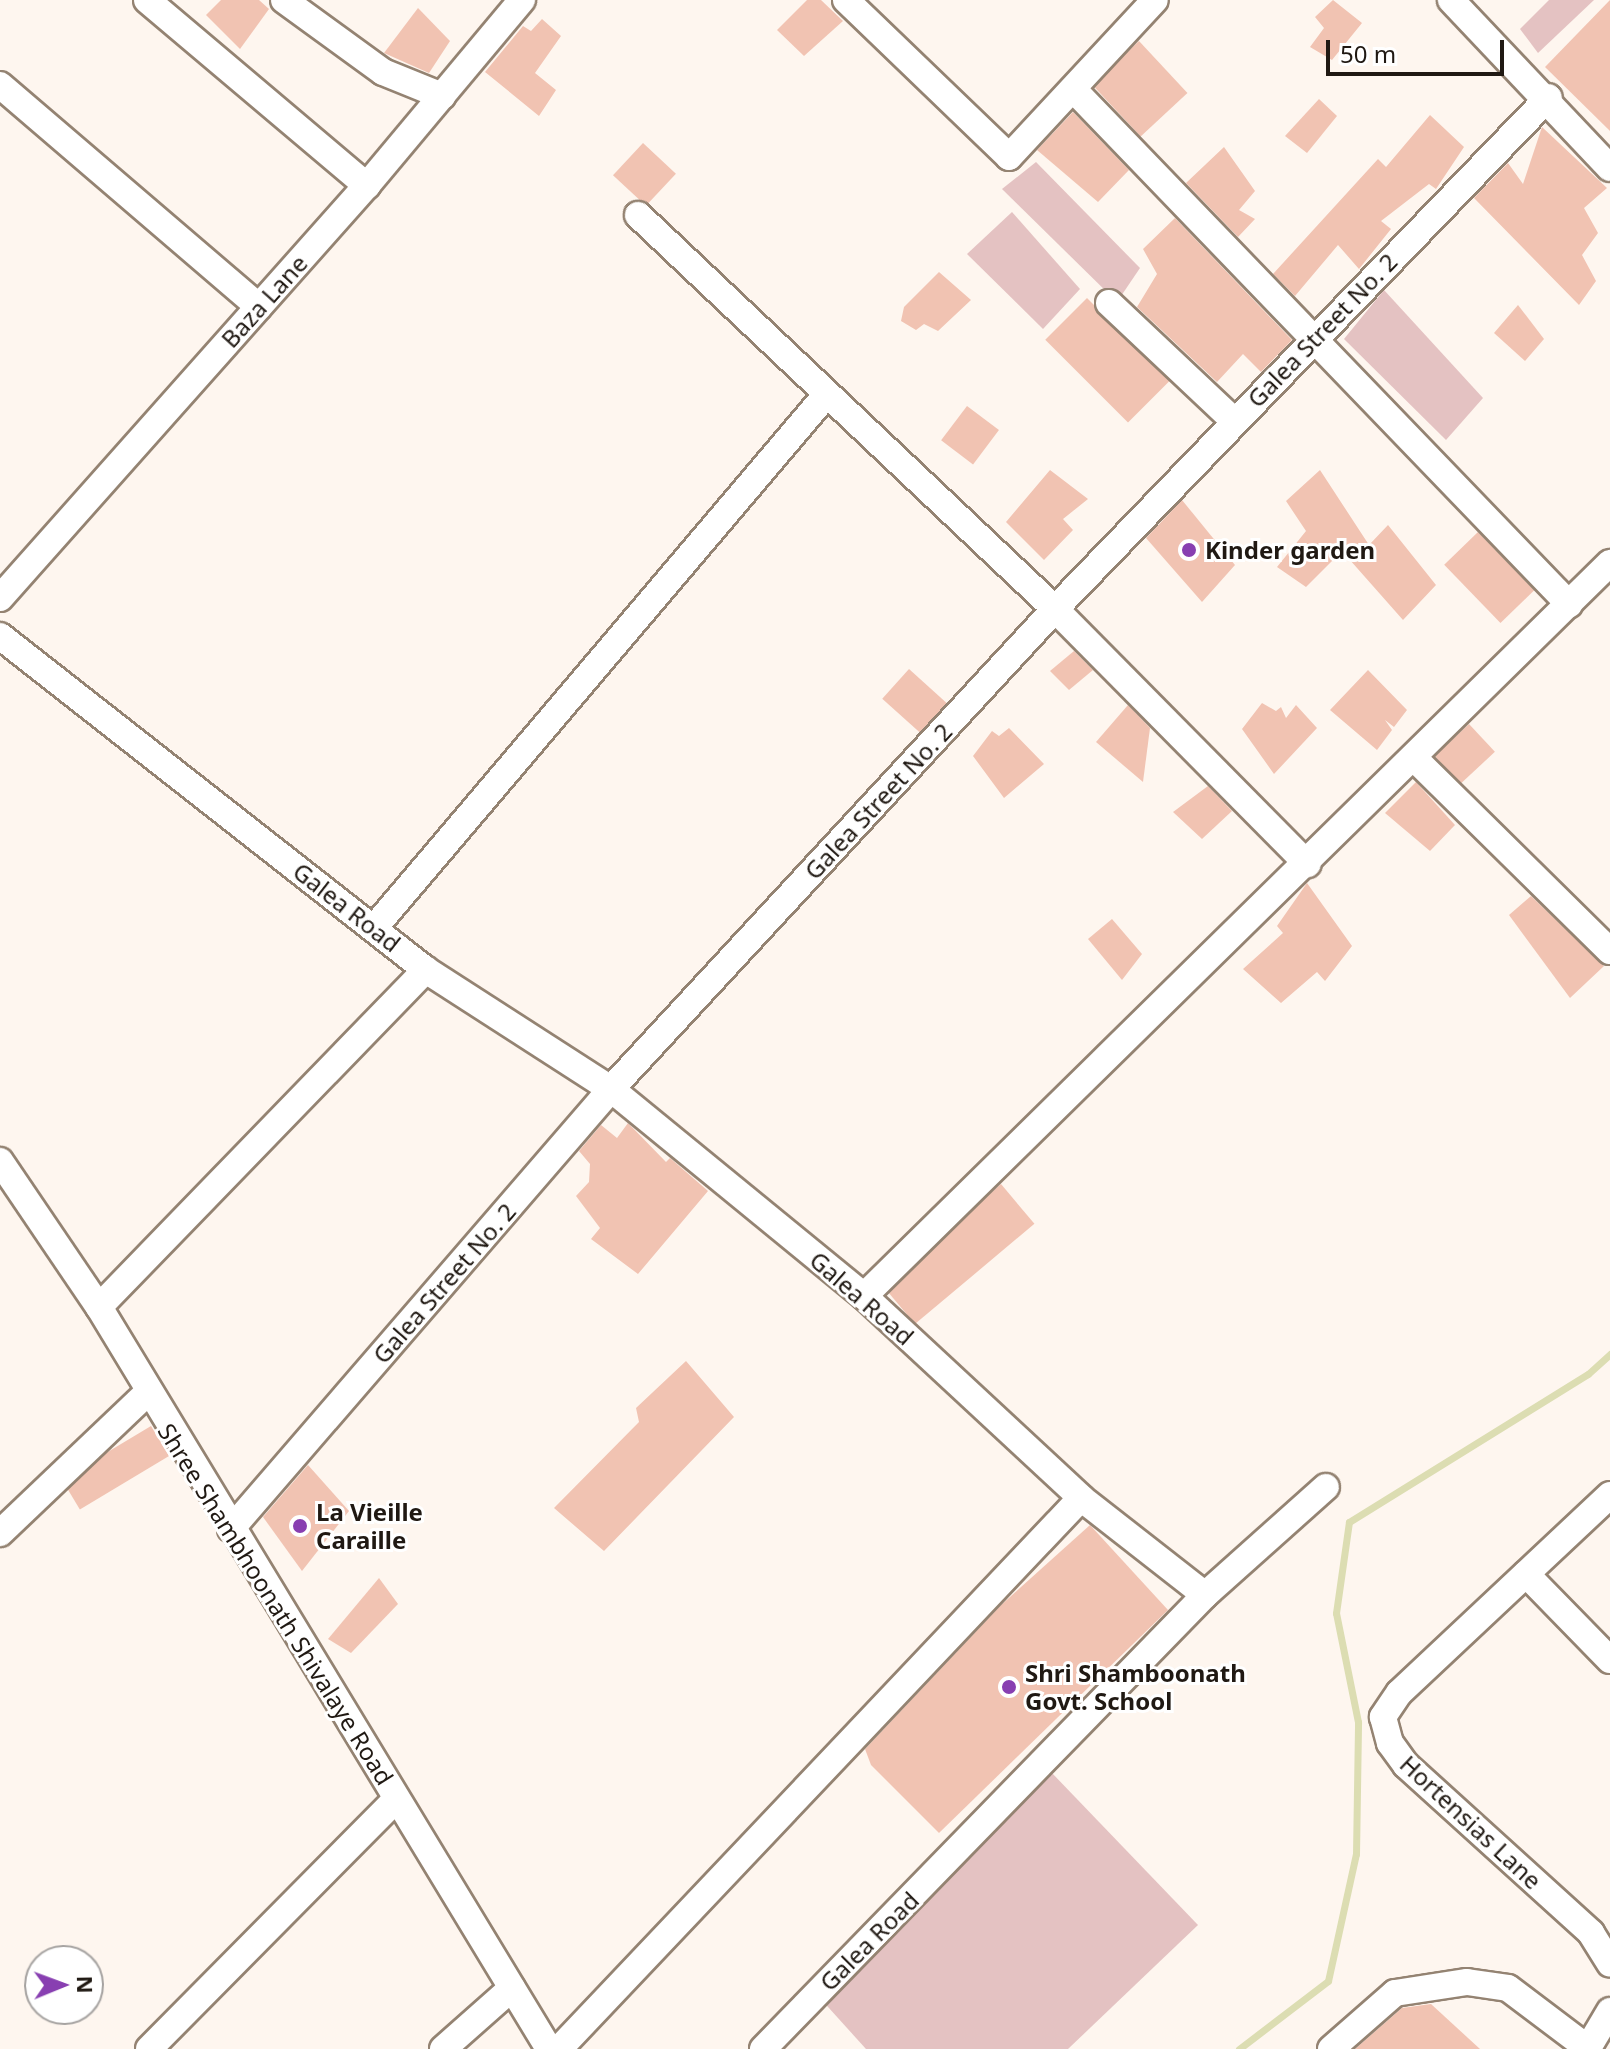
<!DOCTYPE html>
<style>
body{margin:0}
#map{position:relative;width:1610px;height:2049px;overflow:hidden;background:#fef6ef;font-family:"Noto Sans",sans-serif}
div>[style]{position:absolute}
.green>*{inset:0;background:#e4c2c2}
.stream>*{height:7px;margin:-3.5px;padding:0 3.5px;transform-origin:3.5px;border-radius:3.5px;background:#dcddb2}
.building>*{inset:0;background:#f1c3b2;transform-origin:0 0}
.roads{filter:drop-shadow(2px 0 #948372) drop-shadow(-2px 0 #948372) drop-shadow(0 2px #948372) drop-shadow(0 -2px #948372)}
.minor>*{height:26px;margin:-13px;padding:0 13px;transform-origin:13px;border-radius:13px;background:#fff}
.dots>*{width:22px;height:22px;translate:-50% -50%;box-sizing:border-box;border:4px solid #fff;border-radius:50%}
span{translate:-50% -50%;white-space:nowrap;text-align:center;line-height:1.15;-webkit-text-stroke:6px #fff;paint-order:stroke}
.street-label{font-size:24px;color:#201913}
.poi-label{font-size:24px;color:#201913;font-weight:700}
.left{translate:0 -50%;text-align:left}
.north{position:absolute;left:24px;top:1945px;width:80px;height:80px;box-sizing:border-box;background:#fff;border:2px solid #a6a3a1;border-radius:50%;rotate:89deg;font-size:22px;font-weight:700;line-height:32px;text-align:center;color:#201913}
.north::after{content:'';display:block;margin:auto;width:28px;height:36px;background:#883fb1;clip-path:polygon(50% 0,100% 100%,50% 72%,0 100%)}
.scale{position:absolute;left:1326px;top:40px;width:178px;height:36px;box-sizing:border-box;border:4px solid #201913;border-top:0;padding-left:10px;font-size:24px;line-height:28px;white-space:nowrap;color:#201913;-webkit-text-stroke:6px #fff;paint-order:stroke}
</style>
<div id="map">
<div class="green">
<i style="clip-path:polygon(1549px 0,1594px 0,1538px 53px,1520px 29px)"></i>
<i style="clip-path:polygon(1036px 162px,1140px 268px,1117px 302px,1002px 189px)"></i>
<i style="clip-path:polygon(1012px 212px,1080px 289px,1043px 329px,967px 254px)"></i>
<i style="clip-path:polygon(1384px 290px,1483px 398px,1446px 440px,1344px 339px)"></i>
<i style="clip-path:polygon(1051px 1772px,1198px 1925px,1068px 2049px,866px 2049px,819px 1997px)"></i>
</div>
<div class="stream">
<i style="left:1239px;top:2049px;width:112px;rotate:-37.4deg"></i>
<i style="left:1328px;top:1981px;width:130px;rotate:-77.6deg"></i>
<i style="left:1356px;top:1854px;width:132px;rotate:-89.1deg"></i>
<i style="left:1358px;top:1722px;width:111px;rotate:-101.4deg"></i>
<i style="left:1336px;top:1613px;width:92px;rotate:-81.9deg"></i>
<i style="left:1349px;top:1522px;width:281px;rotate:-31.8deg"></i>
<i style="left:1588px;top:1374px;width:30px;rotate:-42deg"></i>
</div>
<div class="building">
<i style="clip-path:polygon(221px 0,259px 0,269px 9px,240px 49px,206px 15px)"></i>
<i style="clip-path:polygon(807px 0,821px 0,843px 21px,804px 56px,777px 30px)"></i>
<i style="clip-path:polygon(1333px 0,1362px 23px,1332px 60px,1310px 47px,1324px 28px,1315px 17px)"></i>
<i style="clip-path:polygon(1610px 0,1610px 131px,1545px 67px)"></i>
<i style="clip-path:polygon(418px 8px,450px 41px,429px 73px,384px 53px)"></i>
<i style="clip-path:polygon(542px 19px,561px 36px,535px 73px,556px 90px,539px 116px,485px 72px,523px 26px,531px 31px)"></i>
<i style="left:1139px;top:41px;width:71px;height:64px;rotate:47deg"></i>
<i style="clip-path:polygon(1319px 99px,1337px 116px,1307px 153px,1285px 136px)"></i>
<i style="clip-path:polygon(1073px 112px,1129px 170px,1098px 202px,1037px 150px)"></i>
<i style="clip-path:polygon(1430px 115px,1464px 147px,1436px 189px,1429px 184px,1381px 221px,1391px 229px,1359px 269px,1338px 245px,1295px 296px,1273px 274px,1378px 159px,1386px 167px)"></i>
<i style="clip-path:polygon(1542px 127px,1607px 188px,1584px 208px,1598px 233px,1582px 255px,1596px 281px,1579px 305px,1474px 198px,1508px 163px,1523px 184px)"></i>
<i style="left:643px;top:143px;width:45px;height:44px;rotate:43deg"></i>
<i style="clip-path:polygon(1224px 147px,1255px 191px,1239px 210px,1255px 219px,1238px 237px,1186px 183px)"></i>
<i style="clip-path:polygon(1175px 218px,1292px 340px,1261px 372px,1243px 354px,1217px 382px,1137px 307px,1157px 274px,1143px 249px)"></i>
<i style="clip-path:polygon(939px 272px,971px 300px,938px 331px,924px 324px,916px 330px,901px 321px,904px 307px)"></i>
<i style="left:1087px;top:298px;width:117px;height:59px;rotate:45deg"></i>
<i style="clip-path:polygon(1518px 305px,1544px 339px,1525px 361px,1494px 333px)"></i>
<i style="left:967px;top:406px;width:40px;height:43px;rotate:37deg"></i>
<i style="clip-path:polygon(1050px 470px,1088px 499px,1063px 519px,1073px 530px,1044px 560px,1006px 522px)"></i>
<i style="clip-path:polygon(1320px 470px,1369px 545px,1388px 525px,1436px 585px,1403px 620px,1342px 551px,1306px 587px,1277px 567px,1306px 531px,1286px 501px)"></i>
<i style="clip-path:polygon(1182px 500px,1235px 565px,1202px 602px,1146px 538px)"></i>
<i style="left:1478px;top:532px;width:81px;height:47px;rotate:46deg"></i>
<i style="clip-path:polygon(1074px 651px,1093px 670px,1069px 690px,1050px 671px)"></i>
<i style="left:909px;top:669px;width:51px;height:40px;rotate:42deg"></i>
<i style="clip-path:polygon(1368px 670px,1407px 710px,1394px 727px,1385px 720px,1392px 730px,1377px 750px,1330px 710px)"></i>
<i style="clip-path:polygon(1262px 703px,1276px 711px,1281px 707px,1286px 718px,1296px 705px,1317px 728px,1274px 774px,1242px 729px)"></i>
<i style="clip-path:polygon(1128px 705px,1150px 728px,1143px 782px,1096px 742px)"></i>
<i style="left:1469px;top:724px;width:38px;height:47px;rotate:47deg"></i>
<i style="clip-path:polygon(1009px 728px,1044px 764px,1004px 798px,973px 756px,992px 731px,999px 736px)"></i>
<i style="clip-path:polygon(1416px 782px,1455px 825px,1430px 851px,1385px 813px)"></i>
<i style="clip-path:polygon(1208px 786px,1232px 811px,1202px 839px,1173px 812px)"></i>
<i style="clip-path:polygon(1307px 883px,1352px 946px,1325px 981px,1317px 972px,1281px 1003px,1243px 969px,1283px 933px,1277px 926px)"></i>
<i style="clip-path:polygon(1531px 896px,1604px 966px,1570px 998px,1509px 915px)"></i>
<i style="clip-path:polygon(1112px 919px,1142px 954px,1122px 980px,1088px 939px)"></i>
<i style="clip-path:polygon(628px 1123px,666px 1162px,670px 1158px,708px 1191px,638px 1274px,591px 1239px,600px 1228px,576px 1196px,589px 1182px,590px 1164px,579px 1151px,601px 1125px,617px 1138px)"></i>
<i style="left:1001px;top:1184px;width:52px;height:156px;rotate:50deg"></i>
<i style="clip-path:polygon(686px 1361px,734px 1417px,604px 1551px,554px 1508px,639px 1422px,636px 1408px)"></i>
<i style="left:151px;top:1426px;width:35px;height:104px;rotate:59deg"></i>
<i style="clip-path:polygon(308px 1465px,349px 1511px,302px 1571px,263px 1517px)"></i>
<i style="clip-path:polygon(1090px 1525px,1168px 1610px,939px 1833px,871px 1765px,865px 1749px,1000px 1606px)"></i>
<i style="clip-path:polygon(379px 1578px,398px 1604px,351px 1653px,328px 1639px)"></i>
<i style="clip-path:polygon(1431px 2004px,1480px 2049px,1355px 2049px,1402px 2008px)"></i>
</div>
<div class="roads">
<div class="minor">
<i style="left:147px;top:0;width:288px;rotate:40.2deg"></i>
<i style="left:284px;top:0;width:122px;rotate:36deg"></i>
<i style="left:383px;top:72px;width:64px;rotate:22.1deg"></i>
<i style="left:846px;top:0;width:226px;rotate:43.9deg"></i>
<i style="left:1009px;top:157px;width:214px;rotate:-47.1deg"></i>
<i style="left:1451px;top:0;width:231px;rotate:46.6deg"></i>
<i style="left:0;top:85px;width:341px;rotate:40.6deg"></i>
<i style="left:1074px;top:90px;width:714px;rotate:46.08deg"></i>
<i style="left:638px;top:215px;width:574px;rotate:43.38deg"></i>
<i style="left:1055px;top:609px;width:359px;rotate:45.3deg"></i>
<i style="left:1109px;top:303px;width:172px;rotate:43.3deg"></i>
<i style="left:0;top:598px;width:554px;rotate:-48.37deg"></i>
<i style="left:368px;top:184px;width:240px;rotate:-50.1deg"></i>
<i style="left:0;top:636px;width:541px;rotate:38.1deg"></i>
<i style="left:426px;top:970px;width:220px;rotate:32.8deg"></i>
<i style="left:611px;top:1089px;width:327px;rotate:39.3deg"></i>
<i style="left:864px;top:1296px;width:296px;rotate:42.9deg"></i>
<i style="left:1081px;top:1498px;width:157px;rotate:38deg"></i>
<i style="left:1414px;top:758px;width:275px;rotate:44.6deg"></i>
<i style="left:374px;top:928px;width:699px;rotate:-49.7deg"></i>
<i style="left:0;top:1161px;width:176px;rotate:55.9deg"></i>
<i style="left:99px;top:1307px;width:868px;rotate:58.76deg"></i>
<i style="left:864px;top:1296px;width:1046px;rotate:-44.5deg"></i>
<i style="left:99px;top:1307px;width:470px;rotate:-45.9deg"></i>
<i style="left:1610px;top:1495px;width:289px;rotate:136.8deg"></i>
<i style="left:1399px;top:1693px;width:29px;rotate:124deg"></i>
<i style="left:1383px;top:1717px;width:27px;rotate:75deg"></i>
<i style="left:1390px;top:1743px;width:27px;rotate:54deg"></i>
<i style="left:1406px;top:1765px;width:250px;rotate:42.2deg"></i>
<i style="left:1591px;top:1933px;width:36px;rotate:58deg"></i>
<i style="left:231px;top:1529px;width:581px;rotate:-49.18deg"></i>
<i style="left:611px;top:1089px;width:654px;rotate:-47.23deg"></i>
<i style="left:1055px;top:609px;width:711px;rotate:-46.03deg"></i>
<i style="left:0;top:1533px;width:203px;rotate:-43.6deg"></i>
<i style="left:1526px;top:1574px;width:120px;rotate:45.7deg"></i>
<i style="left:1588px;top:2048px;width:43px;rotate:-59.3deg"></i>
<i style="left:149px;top:2049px;width:351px;rotate:-45.3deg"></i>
<i style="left:443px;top:2049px;width:92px;rotate:-41.5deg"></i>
<i style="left:559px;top:2049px;width:759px;rotate:-46.55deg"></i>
<i style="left:763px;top:2049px;width:634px;rotate:-45.77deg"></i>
<i style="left:1205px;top:1595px;width:162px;rotate:-41.8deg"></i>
<i style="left:1331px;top:2049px;width:85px;rotate:-41.2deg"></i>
<i style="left:1395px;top:1993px;width:73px;rotate:-8.7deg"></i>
<i style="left:1467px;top:1982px;width:41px;rotate:8.3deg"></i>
<i style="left:1508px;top:1988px;width:101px;rotate:37deg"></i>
</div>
</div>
<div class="dots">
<i style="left:1189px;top:550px;background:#883fb1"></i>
<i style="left:300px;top:1526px;background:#883fb1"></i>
<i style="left:1009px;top:1687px;background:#883fb1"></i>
</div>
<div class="street-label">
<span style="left:264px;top:301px;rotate:-48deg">Baza Lane</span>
<span style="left:1322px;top:330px;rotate:-46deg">Galea Street No. 2</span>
<span style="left:878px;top:801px;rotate:-47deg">Galea Street No. 2</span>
<span style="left:347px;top:907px;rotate:38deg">Galea Road</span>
<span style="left:444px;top:1283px;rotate:-49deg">Galea Street No. 2</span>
<span style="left:862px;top:1298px;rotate:41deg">Galea Road</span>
<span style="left:276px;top:1604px;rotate:58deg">Shree Shambhoonath Shivalaye Road</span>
<span style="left:1471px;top:1822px;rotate:43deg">Hortensias Lane</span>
<span style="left:869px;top:1941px;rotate:-45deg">Galea Road</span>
</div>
<div class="poi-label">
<span class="left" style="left:1205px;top:550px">Kinder garden</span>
<span class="left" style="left:316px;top:1526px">La Vieille<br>Caraille</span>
<span class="left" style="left:1025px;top:1687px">Shri Shamboonath<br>Govt. School</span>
</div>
<div class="north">N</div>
<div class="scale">50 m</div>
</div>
